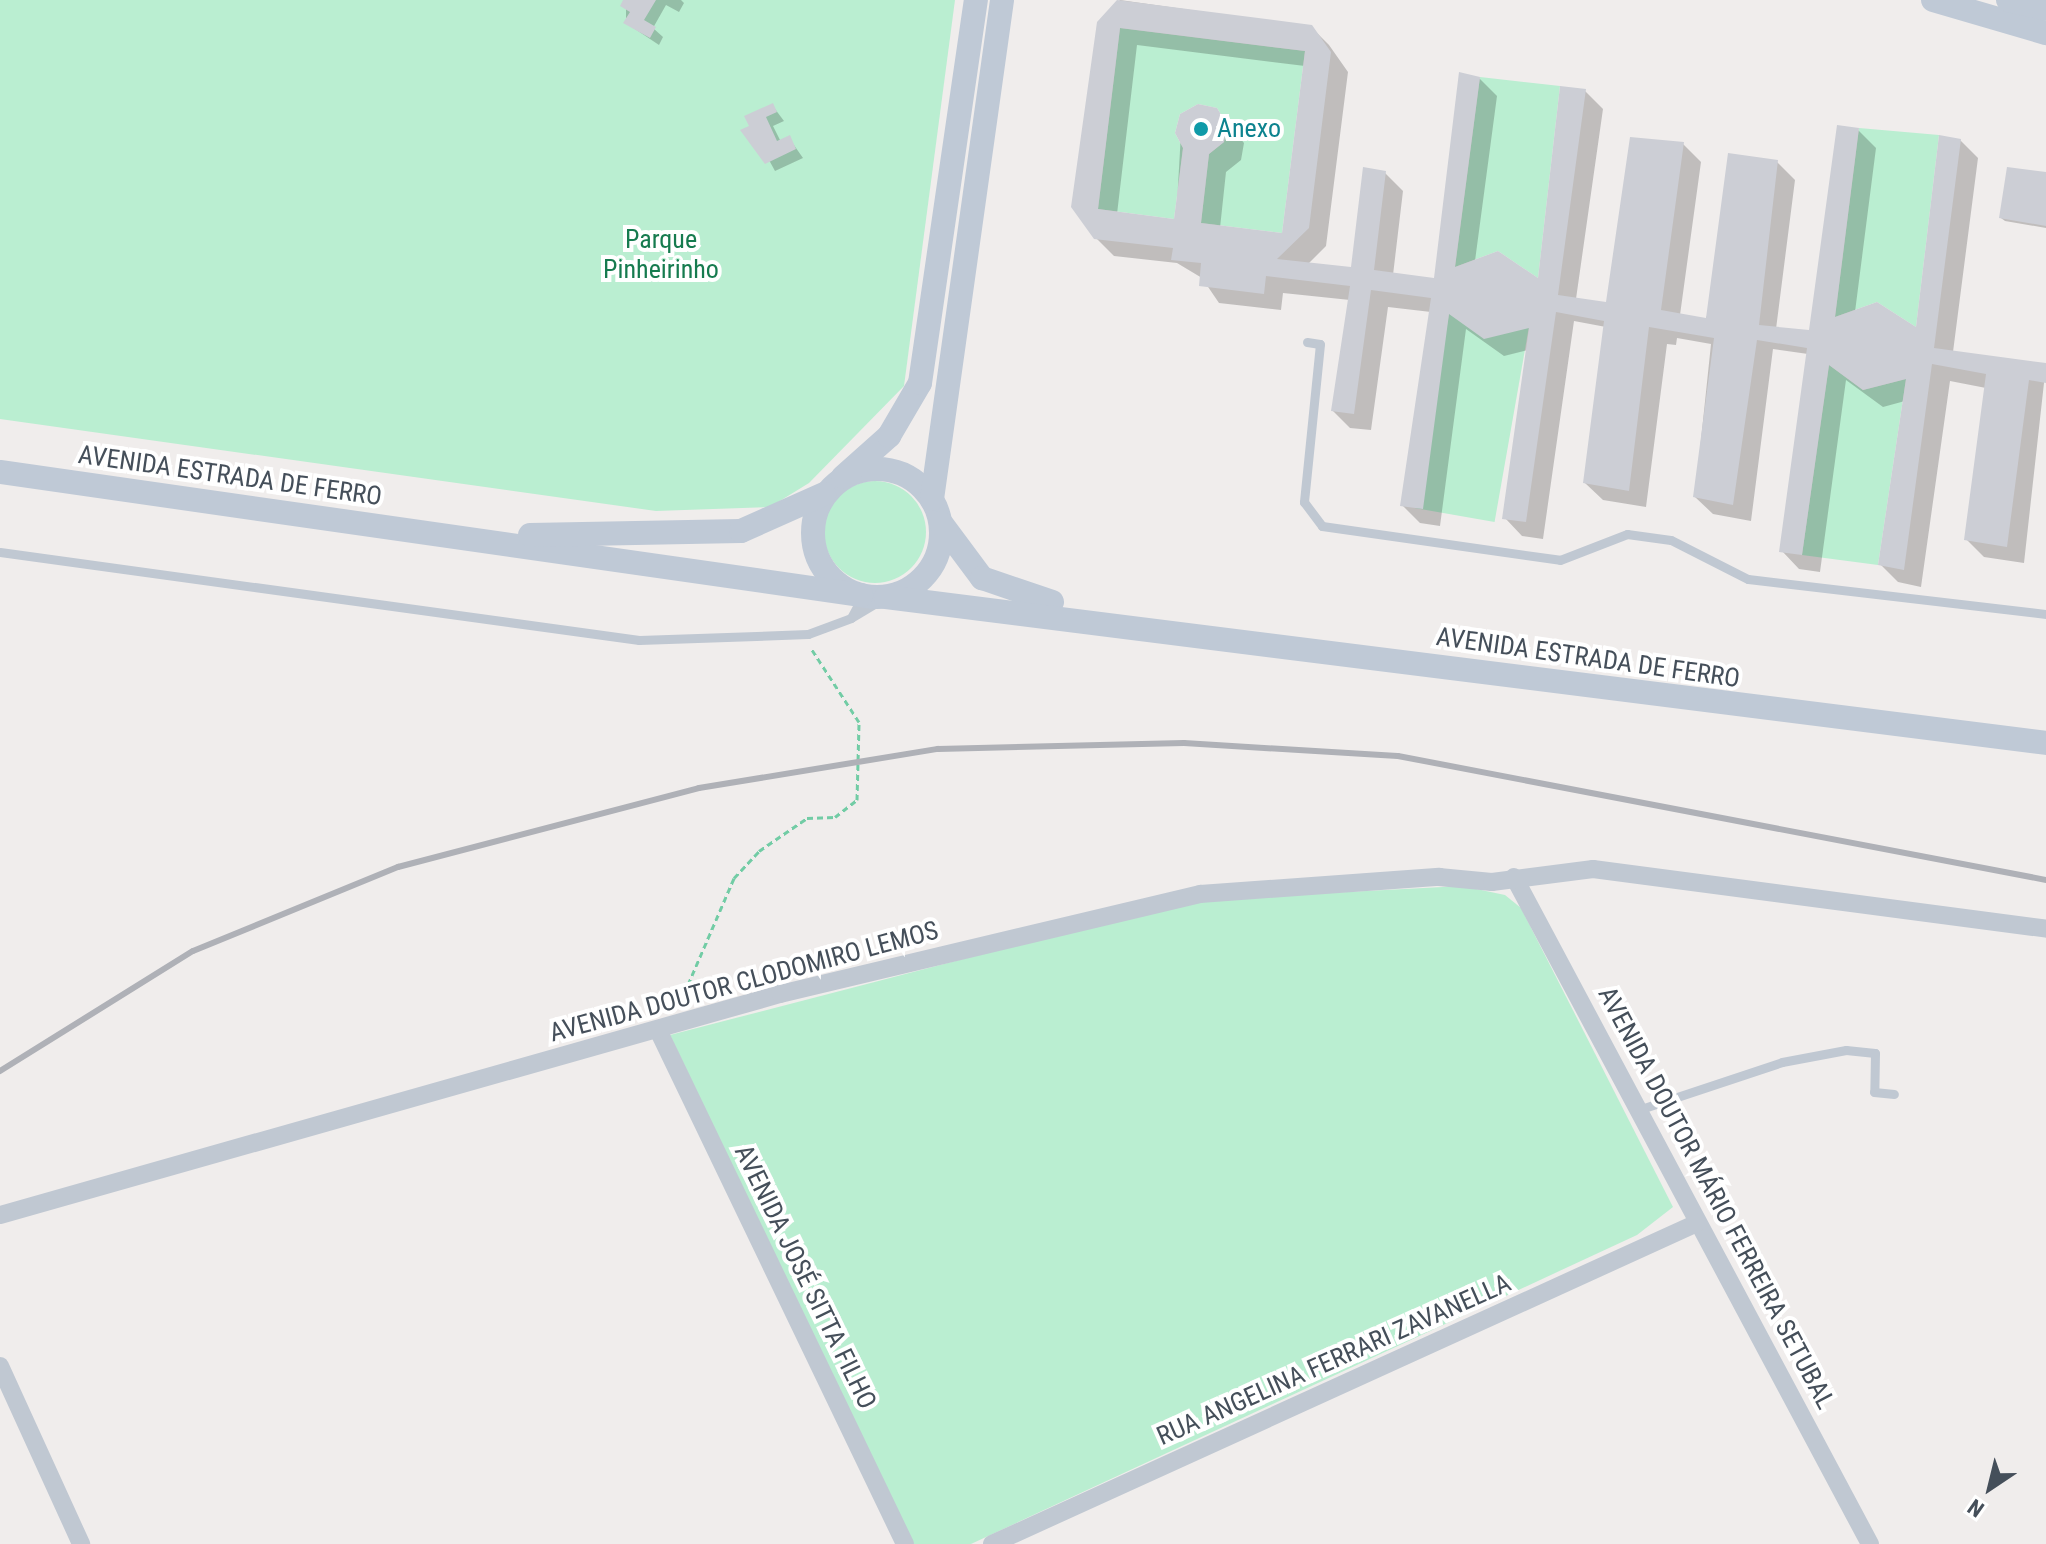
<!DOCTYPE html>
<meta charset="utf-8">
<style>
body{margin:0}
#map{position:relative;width:2046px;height:1544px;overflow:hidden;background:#f0edec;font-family:"Roboto Condensed",sans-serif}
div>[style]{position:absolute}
.green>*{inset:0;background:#baeed1;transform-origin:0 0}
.round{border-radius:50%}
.shadow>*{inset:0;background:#0003}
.building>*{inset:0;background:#ccced5}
.path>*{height:3px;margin-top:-1.5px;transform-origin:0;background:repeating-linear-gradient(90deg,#72cca5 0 6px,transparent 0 10px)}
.lane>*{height:9px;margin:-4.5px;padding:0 4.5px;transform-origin:4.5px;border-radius:4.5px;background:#c0c8d2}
.street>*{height:18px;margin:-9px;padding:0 9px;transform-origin:9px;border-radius:9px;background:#c0c8d2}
.secondary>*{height:24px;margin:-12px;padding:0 12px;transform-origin:12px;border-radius:12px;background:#bfc9d6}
.secondary>.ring{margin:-12px;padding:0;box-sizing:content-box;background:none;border:24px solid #bfc9d6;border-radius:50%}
.rail>*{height:6px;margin:-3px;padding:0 3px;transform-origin:3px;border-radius:3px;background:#afb1b7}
.dots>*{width:22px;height:22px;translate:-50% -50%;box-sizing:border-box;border:4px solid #fff;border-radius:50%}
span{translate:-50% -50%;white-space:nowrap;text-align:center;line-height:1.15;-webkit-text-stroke:8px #fff;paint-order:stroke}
.culture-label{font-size:26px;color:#0d838f}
.left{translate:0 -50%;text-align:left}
.park-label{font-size:26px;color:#167b4f}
.street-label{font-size:26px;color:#454f5a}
.north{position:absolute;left:1950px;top:1448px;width:80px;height:80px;-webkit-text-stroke:6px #fff;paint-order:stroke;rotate:215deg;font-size:22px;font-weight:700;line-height:32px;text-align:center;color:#454f5a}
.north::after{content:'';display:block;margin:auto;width:28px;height:36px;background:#454f5a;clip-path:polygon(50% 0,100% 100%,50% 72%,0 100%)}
</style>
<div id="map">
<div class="green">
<i style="clip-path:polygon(0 0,955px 0,904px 386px,809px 483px,770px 507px,656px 511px,0 419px)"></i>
<i style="clip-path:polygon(1120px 28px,1305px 51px,1282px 233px,1201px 223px,1209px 154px,1224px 142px,1227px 124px,1217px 108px,1198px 104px,1180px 114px,1175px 133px,1183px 148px,1174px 219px,1098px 209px)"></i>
<i style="clip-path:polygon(1480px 77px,1560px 86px,1538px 278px,1498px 251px,1455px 267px)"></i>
<i style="clip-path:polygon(1859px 128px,1939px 135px,1916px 327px,1877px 302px,1835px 317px)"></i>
<i style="left:1449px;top:314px;width:81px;height:197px;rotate:10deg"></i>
<i style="clip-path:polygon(1829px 365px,1863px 390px,1906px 379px,1878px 565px,1802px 555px)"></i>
<i class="round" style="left:824px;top:481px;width:102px;height:102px"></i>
<i style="clip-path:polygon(1462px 886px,1505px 895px,1521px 908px,1673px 1207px,1637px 1235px,971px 1544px,911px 1544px,670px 1035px,1191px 900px)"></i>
</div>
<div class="shadow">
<i style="clip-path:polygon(626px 0,681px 0,684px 3px,679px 12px,666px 5px,653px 28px,663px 37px,659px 45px,626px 23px)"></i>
<i style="clip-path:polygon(evenodd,1120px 0,1311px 27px,1329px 45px,1348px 72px,1326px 246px,1307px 265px,1353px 270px,1385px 173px,1403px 191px,1393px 275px,1436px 280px,1479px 78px,1497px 96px,1475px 261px,1540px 282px,1585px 91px,1603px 109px,1576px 299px,1609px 308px,1683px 144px,1701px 162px,1680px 315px,1705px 320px,1777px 162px,1795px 180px,1776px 329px,1811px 335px,1858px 130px,1876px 148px,1855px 312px,1917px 331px,1960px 140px,1978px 158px,1953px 352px,2046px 365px,2024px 563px,1984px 557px,1966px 539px,1986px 388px,1950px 381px,1921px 587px,1898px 582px,1880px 564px,1905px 401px,1883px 407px,1846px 380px,1820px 572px,1799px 569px,1782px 551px,1808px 354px,1773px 349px,1751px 521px,1713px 514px,1695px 497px,1711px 344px,1677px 338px,1676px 345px,1667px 344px,1646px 507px,1603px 500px,1585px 483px,1606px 327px,1574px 321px,1543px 539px,1522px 536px,1505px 518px,1528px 350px,1504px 356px,1466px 329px,1440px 526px,1420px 523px,1402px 505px,1431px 312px,1388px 307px,1371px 430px,1350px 428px,1333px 411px,1350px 300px,1283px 293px,1281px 310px,1219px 303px,1202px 278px,1177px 263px,1114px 256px,1095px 237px,1098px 23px,1120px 0,1137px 45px,1305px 66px,1284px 236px,1220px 228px,1226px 172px,1241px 160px,1244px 143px,1216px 109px,1182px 115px,1176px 221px,1117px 214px,1137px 45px)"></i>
<i style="clip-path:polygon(772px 105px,784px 121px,773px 126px,781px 142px,789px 138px,803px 158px,775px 171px,751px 127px)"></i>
<i style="clip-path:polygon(2046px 174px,2046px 228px,2005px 221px,2001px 218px)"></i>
</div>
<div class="building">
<i style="clip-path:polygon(623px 0,656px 0,644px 20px,656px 27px,650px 38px,623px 23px,630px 12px,620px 6px)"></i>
<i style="clip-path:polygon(evenodd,1117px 0,1312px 25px,1331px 52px,1309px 228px,1277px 259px,1351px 267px,1363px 167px,1386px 171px,1374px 270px,1434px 278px,1459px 72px,1480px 77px,1455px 267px,1498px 251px,1538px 278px,1560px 86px,1586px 89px,1558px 295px,1606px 302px,1630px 137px,1684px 142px,1661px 310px,1706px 318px,1728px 153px,1778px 160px,1759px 325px,1809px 330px,1837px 125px,1859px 128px,1835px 317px,1877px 302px,1916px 327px,1939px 135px,1961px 139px,1934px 348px,2046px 363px,2046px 383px,2029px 380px,2007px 547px,1964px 540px,1986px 374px,1932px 364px,1904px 570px,1878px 565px,1906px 379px,1863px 390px,1829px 365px,1802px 555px,1779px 552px,1807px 348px,1757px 340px,1733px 505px,1693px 497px,1714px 338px,1649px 327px,1629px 491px,1583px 483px,1604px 321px,1556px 312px,1526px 522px,1502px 519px,1529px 328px,1484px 339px,1449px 314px,1423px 509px,1400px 506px,1431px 298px,1371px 290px,1354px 414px,1331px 411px,1350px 286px,1266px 276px,1264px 294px,1199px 286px,1201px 263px,1171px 260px,1173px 248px,1094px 239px,1071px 207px,1097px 22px,1117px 0,1120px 28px,1305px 51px,1282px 233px,1201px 223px,1209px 154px,1224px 142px,1227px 124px,1217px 108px,1198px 104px,1180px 114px,1175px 133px,1183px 148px,1174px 219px,1098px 209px,1120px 28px)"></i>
<i style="clip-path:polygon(773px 103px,777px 112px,766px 117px,777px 141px,790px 135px,796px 149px,765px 164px,740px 130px,749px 126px,744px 116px)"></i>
<i style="clip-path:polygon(2007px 167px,2046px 172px,2046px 226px,1999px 218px)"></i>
</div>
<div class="path">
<i style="left:680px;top:1003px;width:136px;rotate:-66.6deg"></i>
<i style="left:734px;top:878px;width:37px;rotate:-47deg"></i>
<i style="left:759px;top:851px;width:58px;rotate:-34.5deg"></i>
<i style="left:807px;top:818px;width:28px;rotate:-2deg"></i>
<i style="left:835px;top:817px;width:28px;rotate:-38deg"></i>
<i style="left:857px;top:800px;width:78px;rotate:-88.5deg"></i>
<i style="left:859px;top:722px;width:88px;rotate:-123deg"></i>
</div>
<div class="lane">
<i style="left:1307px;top:342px;width:13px;rotate:9deg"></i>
<i style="left:1320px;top:344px;width:159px;rotate:95.8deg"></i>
<i style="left:1304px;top:502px;width:30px;rotate:53deg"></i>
<i style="left:1322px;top:526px;width:240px;rotate:8.1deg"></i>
<i style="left:1560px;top:560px;width:72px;rotate:-21.2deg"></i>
<i style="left:1627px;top:534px;width:44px;rotate:7.8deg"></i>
<i style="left:1671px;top:540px;width:86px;rotate:26.9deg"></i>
<i style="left:1748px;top:579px;width:300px;rotate:6.7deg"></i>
<i style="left:0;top:552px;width:645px;rotate:7.84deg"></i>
<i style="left:639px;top:640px;width:169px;rotate:-2deg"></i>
<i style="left:808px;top:634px;width:46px;rotate:-20.4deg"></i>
<i style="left:861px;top:599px;width:21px;rotate:118deg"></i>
<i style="left:851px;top:618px;width:39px;rotate:-31deg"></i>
<i style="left:1644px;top:1108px;width:145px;rotate:-18.4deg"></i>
<i style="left:1782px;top:1062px;width:65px;rotate:-10.6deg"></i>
<i style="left:1846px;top:1050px;width:29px;rotate:6deg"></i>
<i style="left:1875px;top:1053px;width:39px;rotate:91deg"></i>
<i style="left:1874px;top:1092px;width:20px;rotate:6deg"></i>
</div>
<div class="street">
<i style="left:1514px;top:877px;width:756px;rotate:61.91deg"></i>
<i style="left:659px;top:1032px;width:568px;rotate:64.34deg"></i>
<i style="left:0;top:1215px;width:811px;rotate:-15.82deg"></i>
<i style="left:780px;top:994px;width:432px;rotate:-13.4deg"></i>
<i style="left:1200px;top:894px;width:240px;rotate:-4.1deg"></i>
<i style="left:1439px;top:877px;width:53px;rotate:5.4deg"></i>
<i style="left:1492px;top:882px;width:102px;rotate:-7.3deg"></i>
<i style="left:1593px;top:869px;width:457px;rotate:7.5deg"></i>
<i style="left:0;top:1366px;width:196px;rotate:65.5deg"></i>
<i style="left:992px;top:1544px;width:775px;rotate:-24.48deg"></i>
</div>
<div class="secondary">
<i style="left:1933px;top:0;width:118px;rotate:16.3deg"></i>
<i style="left:2008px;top:0;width:39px;rotate:13deg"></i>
<i class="ring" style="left:813px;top:469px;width:104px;height:104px"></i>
<i style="left:0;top:472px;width:870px;rotate:8.13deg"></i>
<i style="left:843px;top:477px;width:62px;rotate:-41.7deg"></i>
<i style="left:889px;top:436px;width:61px;rotate:-59.7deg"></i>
<i style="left:920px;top:383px;width:387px;rotate:-81.7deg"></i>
<i style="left:932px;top:499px;width:504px;rotate:-82.01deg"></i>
<i style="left:941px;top:523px;width:69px;rotate:53.3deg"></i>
<i style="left:982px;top:578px;width:74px;rotate:18.9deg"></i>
<i style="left:530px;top:535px;width:211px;rotate:-1.1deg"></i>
<i style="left:741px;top:531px;width:91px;rotate:-24deg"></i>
<i style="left:886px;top:597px;width:1169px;rotate:7.17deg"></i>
</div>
<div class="rail">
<i style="left:0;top:1071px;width:227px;rotate:-31.9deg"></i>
<i style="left:193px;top:951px;width:222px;rotate:-22.3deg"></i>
<i style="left:398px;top:867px;width:311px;rotate:-14.7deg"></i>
<i style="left:699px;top:788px;width:242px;rotate:-9.3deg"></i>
<i style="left:938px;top:749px;width:246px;rotate:-1.4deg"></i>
<i style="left:1184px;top:743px;width:214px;rotate:3.5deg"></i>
<i style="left:1398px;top:756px;width:660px;rotate:10.83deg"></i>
</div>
<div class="dots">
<i style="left:1201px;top:129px;background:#0f9aa8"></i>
</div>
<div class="culture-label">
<span class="left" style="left:1217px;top:129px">Anexo</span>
</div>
<div class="park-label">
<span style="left:661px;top:255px">Parque<br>Pinheirinho</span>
</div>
<div class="street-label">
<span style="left:230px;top:476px;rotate:8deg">AVENIDA ESTRADA DE FERRO</span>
<span style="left:1588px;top:658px;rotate:8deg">AVENIDA ESTRADA DE FERRO</span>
<span style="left:744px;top:982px;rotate:-15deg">AVENIDA DOUTOR CLODOMIRO LEMOS</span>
<span style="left:1716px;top:1198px;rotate:62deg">AVENIDA DOUTOR MÁRIO FERREIRA SETUBAL</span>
<span style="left:805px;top:1277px;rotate:64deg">AVENIDA JOSÉ SITTA FILHO</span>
<span style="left:1334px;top:1360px;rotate:-24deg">RUA ANGELINA FERRARI ZAVANELLA</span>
</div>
<div class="north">N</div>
</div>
